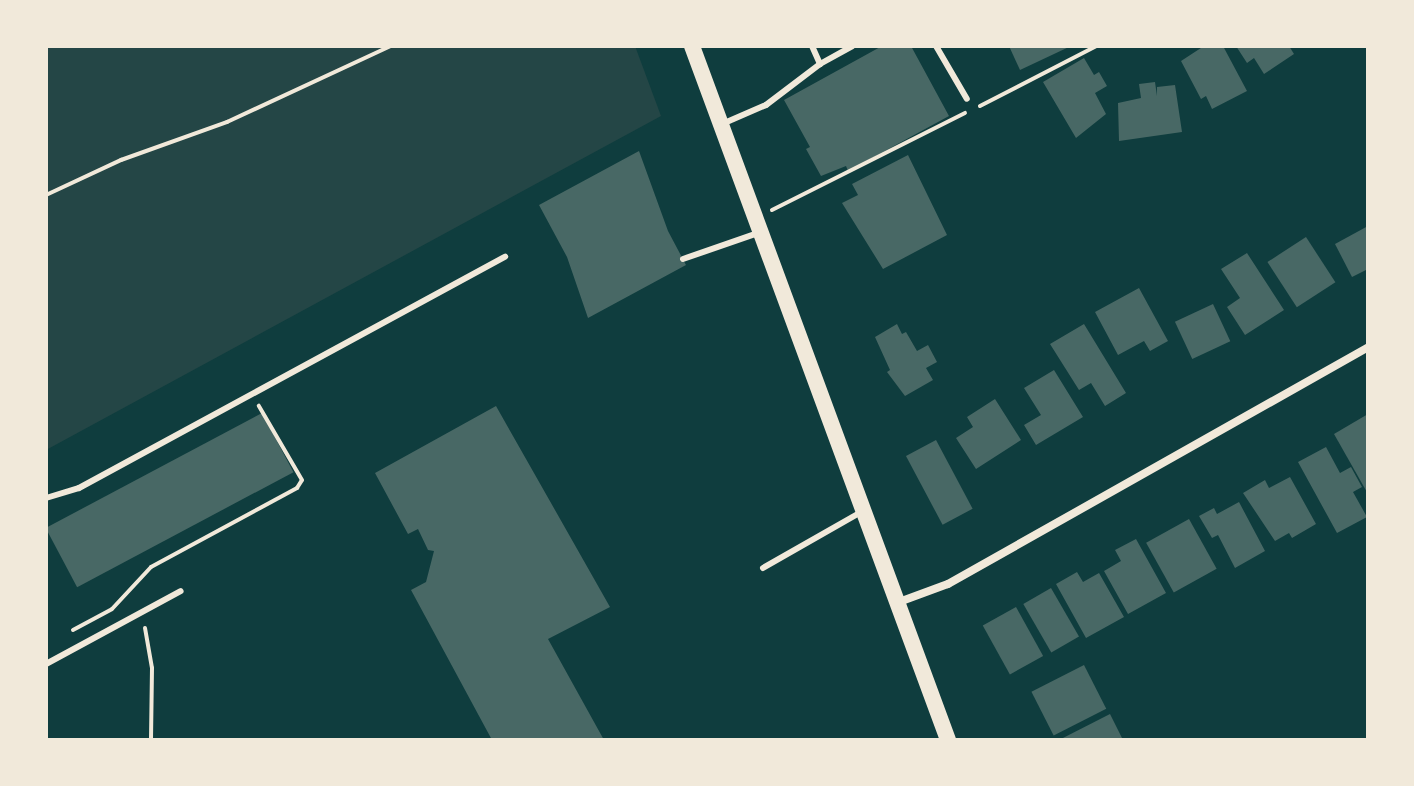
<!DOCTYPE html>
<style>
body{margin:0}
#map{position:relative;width:1414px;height:786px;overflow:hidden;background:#0f3d3e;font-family:"Golos Text",sans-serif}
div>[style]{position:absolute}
.green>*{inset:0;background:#244646}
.building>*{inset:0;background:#486865;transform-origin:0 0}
.path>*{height:4px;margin:-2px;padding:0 2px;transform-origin:2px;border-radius:2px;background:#f1e9da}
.service>*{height:6px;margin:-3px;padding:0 3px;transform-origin:3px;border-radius:3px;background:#f1e9da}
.minor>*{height:8px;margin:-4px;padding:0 4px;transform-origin:4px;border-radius:4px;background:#f1e9da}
.secondary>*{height:16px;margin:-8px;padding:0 8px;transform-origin:8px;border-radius:8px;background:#f1e9da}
span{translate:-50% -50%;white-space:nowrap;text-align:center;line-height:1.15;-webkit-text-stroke:6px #f1e9da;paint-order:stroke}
.frame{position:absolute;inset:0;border:48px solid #f1e9da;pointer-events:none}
</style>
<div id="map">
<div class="green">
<i style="clip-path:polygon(46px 46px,635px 46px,661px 116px,46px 450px)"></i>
</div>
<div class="building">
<i style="clip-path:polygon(882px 46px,911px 46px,949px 116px,848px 171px,846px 166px,821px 176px,806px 149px,810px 147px,784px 100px)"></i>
<i style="clip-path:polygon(1009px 46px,1071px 46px,1020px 70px)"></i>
<i style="clip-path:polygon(1204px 46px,1223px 46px,1247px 91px,1212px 109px,1206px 96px,1201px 99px,1181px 61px)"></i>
<i style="clip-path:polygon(1236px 46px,1289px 46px,1294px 54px,1264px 74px,1254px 58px,1247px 63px)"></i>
<i style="clip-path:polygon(1084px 58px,1094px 75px,1099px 72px,1107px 86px,1095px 93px,1106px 114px,1076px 138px,1043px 82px)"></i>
<i style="clip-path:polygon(1155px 82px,1157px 96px,1157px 87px,1175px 85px,1182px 132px,1119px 141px,1118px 103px,1141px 98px,1139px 84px)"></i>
<i style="clip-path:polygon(639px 151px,668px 231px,686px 265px,588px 318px,567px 257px,539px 205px)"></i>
<i style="clip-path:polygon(908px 155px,947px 235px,883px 269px,842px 203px,858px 195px,852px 184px)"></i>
<i style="clip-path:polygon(1368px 226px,1368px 269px,1352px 277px,1335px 244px)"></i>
<i style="left:1306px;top:237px;width:54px;height:46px;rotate:57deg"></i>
<i style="clip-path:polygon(1247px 253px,1284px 310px,1245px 335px,1227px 307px,1240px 298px,1221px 269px)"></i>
<i style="clip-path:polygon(1139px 288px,1168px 341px,1150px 351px,1144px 341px,1118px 355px,1095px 312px)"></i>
<i style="left:1213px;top:304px;width:41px;height:42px;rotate:65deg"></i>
<i style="clip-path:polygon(897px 324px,902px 334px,906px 332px,917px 351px,928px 345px,937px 362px,926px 368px,933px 380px,905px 396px,887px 372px,890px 370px,875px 337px)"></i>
<i style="clip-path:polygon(1084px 324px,1126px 393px,1105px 406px,1091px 383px,1079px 390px,1050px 344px)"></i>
<i style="clip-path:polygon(1054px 370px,1083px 417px,1036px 445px,1024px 425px,1041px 415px,1024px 388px)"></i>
<i style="clip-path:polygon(995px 399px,1021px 440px,976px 469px,956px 438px,973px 427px,967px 417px)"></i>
<i style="clip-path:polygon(496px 406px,610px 607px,548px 639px,604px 740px,492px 740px,411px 590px,426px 582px,434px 551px,428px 550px,418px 529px,408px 534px,375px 473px)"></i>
<i style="left:262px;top:413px;width:67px;height:245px;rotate:62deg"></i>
<i style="clip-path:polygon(1368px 414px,1368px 494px,1334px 434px)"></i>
<i style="left:936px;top:440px;width:78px;height:34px;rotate:62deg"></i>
<i style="clip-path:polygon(1326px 447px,1340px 473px,1351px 467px,1362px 487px,1353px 492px,1367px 517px,1337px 533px,1298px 462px)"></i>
<i style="clip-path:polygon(1290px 477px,1316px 524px,1292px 538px,1289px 533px,1275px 541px,1243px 493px,1265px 480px,1269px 488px)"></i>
<i style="clip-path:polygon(1239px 502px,1265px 551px,1235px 568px,1218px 535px,1212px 538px,1199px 516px,1214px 508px,1217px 514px)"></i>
<i style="left:1189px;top:519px;width:57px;height:49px;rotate:61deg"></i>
<i style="clip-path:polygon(1136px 539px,1166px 593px,1128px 614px,1104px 571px,1121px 561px,1115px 550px)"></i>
<i style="clip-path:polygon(1077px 572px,1083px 582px,1099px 573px,1124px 617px,1086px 638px,1056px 584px)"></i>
<i style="left:1051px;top:588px;width:56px;height:32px;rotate:60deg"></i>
<i style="left:1016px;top:607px;width:56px;height:38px;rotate:61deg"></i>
<i style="left:1084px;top:665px;width:49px;height:59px;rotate:63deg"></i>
<i style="clip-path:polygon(1110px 714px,1123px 740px,1059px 740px)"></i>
</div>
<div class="path">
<i style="left:980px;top:106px;width:131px;rotate:-27.3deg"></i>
<i style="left:46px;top:195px;width:83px;rotate:-25deg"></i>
<i style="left:121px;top:160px;width:113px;rotate:-19.7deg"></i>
<i style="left:227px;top:122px;width:181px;rotate:-24.9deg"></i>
<i style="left:772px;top:210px;width:216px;rotate:-26.7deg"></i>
<i style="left:145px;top:628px;width:41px;rotate:80.1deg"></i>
<i style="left:152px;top:668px;width:72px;rotate:90.8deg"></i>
<i style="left:73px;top:630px;width:44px;rotate:-28.3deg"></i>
<i style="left:112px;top:609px;width:57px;rotate:-47.1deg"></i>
<i style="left:151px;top:567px;width:166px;rotate:-28.4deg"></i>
<i style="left:297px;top:488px;width:9px;rotate:-58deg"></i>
<i style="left:302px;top:480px;width:86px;rotate:-120.2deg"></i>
</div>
<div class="service">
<i style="left:812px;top:46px;width:20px;rotate:66deg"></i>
<i style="left:936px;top:46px;width:61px;rotate:59.7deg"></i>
<i style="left:722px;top:124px;width:48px;rotate:-23.4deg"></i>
<i style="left:766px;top:105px;width:68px;rotate:-37.2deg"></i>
<i style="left:820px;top:64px;width:37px;rotate:-29deg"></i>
<i style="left:683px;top:259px;width:79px;rotate:-19.1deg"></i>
<i style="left:46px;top:498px;width:34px;rotate:-17deg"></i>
<i style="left:79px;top:488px;width:485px;rotate:-28.5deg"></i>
<i style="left:763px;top:568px;width:113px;rotate:-29.7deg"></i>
<i style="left:46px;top:664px;width:153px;rotate:-28.4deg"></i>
</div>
<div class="minor">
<i style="left:899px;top:602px;width:52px;rotate:-20.2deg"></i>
<i style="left:948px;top:584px;width:482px;rotate:-29.4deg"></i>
</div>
<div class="secondary">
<i style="left:692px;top:46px;width:740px;rotate:69.75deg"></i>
</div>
<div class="frame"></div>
</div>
